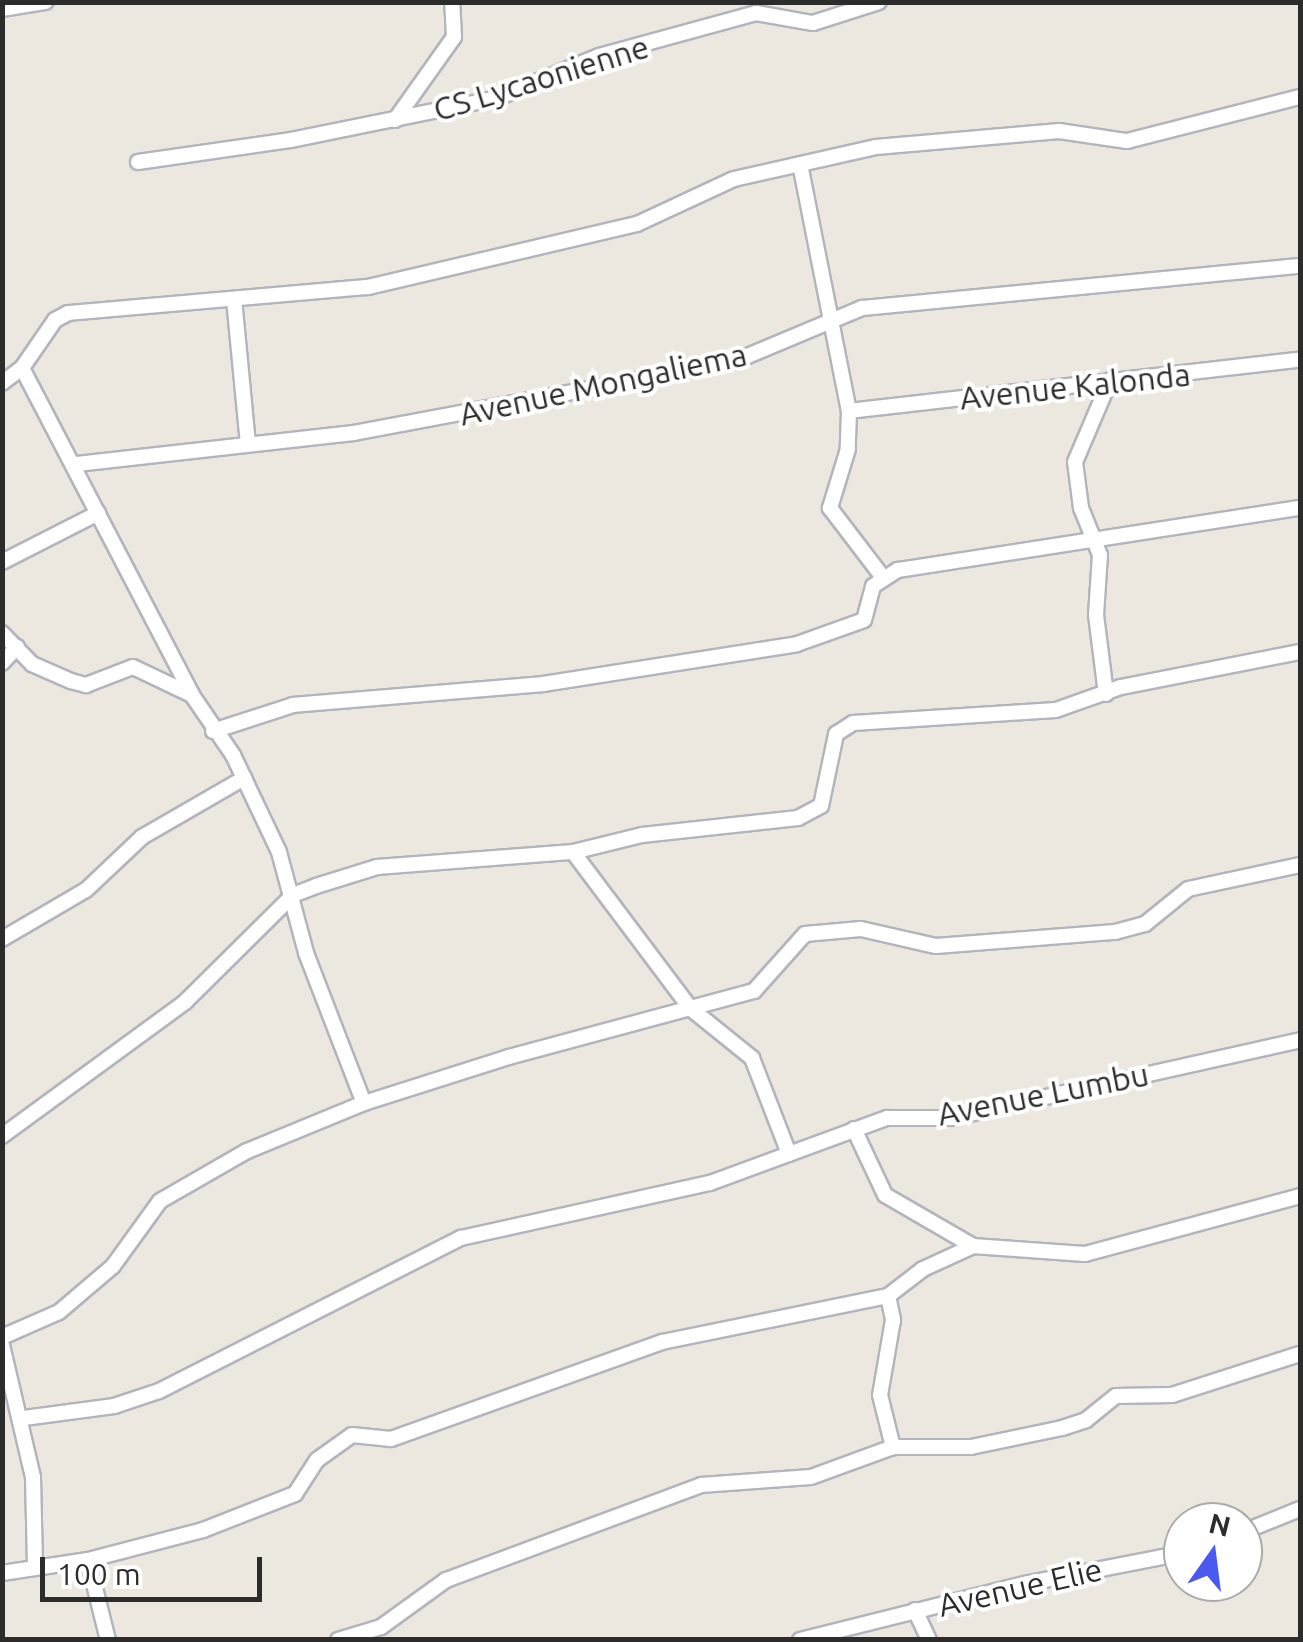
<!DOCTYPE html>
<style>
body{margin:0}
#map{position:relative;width:1303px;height:1642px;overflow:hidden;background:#ede8df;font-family:Ubuntu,sans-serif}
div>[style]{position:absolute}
.roads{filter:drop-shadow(2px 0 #b3b4be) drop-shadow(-2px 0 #b3b4be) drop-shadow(0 2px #b3b4be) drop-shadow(0 -2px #b3b4be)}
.street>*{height:14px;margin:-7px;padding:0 7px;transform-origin:7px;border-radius:7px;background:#fff}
span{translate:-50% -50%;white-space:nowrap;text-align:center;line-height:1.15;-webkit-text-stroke:8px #fff;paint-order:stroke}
.street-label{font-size:32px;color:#2c2c2c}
.frame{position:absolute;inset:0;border:5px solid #2c2c2c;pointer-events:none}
.north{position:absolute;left:1163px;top:1502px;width:100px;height:100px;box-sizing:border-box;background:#fff;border:2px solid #ababab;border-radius:50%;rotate:14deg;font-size:28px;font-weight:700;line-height:40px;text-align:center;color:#2c2c2c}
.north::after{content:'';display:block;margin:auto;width:35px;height:45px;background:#4a59ef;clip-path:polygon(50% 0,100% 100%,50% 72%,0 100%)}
.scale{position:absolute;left:40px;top:1557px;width:222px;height:45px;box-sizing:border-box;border:5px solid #2c2c2c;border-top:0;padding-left:12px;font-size:30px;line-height:35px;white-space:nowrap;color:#2c2c2c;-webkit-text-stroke:8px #fff;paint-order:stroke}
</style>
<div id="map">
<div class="roads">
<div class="street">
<i style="left:2px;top:9px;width:44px;rotate:-9.2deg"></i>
<i style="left:395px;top:120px;width:102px;rotate:-54.6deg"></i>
<i style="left:454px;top:37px;width:35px;rotate:-93deg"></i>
<i style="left:138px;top:162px;width:155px;rotate:-8.2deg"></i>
<i style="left:291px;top:140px;width:210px;rotate:-11.5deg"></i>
<i style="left:497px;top:98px;width:110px;rotate:-22.4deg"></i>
<i style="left:599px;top:56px;width:163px;rotate:-15.3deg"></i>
<i style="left:756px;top:13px;width:58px;rotate:10deg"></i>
<i style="left:813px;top:23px;width:69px;rotate:-17.7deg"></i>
<i style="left:800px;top:164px;width:252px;rotate:78.8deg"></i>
<i style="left:849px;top:411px;width:38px;rotate:92deg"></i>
<i style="left:848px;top:449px;width:62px;rotate:107deg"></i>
<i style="left:830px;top:508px;width:86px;rotate:52.6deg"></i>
<i style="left:234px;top:299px;width:146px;rotate:84.5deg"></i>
<i style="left:22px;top:368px;width:369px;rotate:62.5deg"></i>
<i style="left:2px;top:383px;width:25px;rotate:-37deg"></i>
<i style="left:22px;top:368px;width:58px;rotate:-55.5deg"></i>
<i style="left:55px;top:320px;width:15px;rotate:-28deg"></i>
<i style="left:68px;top:313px;width:301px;rotate:-5deg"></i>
<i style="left:368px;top:287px;width:276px;rotate:-13.2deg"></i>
<i style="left:637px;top:224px;width:107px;rotate:-24.9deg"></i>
<i style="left:734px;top:179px;width:146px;rotate:-12.7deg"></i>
<i style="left:876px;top:147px;width:184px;rotate:-5deg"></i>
<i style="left:1059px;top:131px;width:69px;rotate:8.4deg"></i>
<i style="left:1127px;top:141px;width:179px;rotate:-14.3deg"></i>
<i style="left:849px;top:411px;width:454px;rotate:-6.5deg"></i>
<i style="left:77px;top:464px;width:278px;rotate:-6.4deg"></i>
<i style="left:353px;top:433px;width:387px;rotate:-10.6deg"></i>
<i style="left:733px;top:362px;width:140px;rotate:-22.7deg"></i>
<i style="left:862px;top:308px;width:440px;rotate:-5.5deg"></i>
<i style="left:2px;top:562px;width:108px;rotate:-27deg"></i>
<i style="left:2px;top:633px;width:43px;rotate:45.9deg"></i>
<i style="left:32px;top:664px;width:43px;rotate:23.6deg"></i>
<i style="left:71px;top:681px;width:16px;rotate:15deg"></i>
<i style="left:86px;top:685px;width:50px;rotate:-21deg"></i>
<i style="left:133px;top:667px;width:65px;rotate:25.4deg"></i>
<i style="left:192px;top:695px;width:73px;rotate:55.7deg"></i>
<i style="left:233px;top:755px;width:107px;rotate:64.6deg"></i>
<i style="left:279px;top:852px;width:105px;rotate:75deg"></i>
<i style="left:306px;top:953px;width:161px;rotate:68.9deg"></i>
<i style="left:2px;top:663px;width:22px;rotate:-47deg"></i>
<i style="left:1106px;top:694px;width:80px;rotate:-97.2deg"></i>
<i style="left:1096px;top:615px;width:60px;rotate:-86.2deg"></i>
<i style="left:1100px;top:555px;width:51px;rotate:-112deg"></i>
<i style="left:1081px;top:508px;width:46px;rotate:-97.4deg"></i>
<i style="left:1075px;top:462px;width:89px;rotate:-66.9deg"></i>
<i style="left:213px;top:731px;width:84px;rotate:-18deg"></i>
<i style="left:293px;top:705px;width:251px;rotate:-4.8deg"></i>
<i style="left:543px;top:684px;width:257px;rotate:-8.9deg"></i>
<i style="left:797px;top:644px;width:71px;rotate:-19.7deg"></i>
<i style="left:864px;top:620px;width:35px;rotate:-75deg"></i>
<i style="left:873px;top:586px;width:30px;rotate:-33deg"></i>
<i style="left:898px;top:570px;width:407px;rotate:-8.8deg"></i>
<i style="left:573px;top:852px;width:195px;rotate:53.1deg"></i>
<i style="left:690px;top:1008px;width:80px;rotate:38.9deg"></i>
<i style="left:752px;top:1058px;width:103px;rotate:68.9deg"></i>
<i style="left:2px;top:939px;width:97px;rotate:-30.3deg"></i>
<i style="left:86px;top:890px;width:77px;rotate:-43.4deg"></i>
<i style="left:142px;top:837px;width:118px;rotate:-30deg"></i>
<i style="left:854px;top:1129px;width:73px;rotate:64.8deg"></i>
<i style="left:885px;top:1195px;width:102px;rotate:30.1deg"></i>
<i style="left:973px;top:1246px;width:112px;rotate:4.1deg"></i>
<i style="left:1085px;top:1254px;width:223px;rotate:-15.1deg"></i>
<i style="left:2px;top:1136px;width:227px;rotate:-36.2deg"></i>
<i style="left:185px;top:1002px;width:152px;rotate:-44.7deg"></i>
<i style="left:293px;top:895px;width:25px;rotate:-21deg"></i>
<i style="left:316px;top:886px;width:64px;rotate:-17.3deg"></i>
<i style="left:377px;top:867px;width:197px;rotate:-4.4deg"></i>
<i style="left:573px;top:852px;width:71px;rotate:-13.8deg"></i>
<i style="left:642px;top:835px;width:157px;rotate:-6.2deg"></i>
<i style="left:798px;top:818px;width:26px;rotate:-28deg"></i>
<i style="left:821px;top:806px;width:74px;rotate:-78.2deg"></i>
<i style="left:836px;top:734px;width:20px;rotate:-33deg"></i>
<i style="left:853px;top:723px;width:203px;rotate:-3.7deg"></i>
<i style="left:1056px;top:710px;width:69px;rotate:-19.5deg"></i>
<i style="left:1121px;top:687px;width:182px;rotate:-11.1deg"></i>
<i style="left:888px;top:1296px;width:25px;rotate:78deg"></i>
<i style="left:893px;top:1320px;width:76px;rotate:99.8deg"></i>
<i style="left:880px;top:1395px;width:54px;rotate:76deg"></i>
<i style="left:2px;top:1337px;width:62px;rotate:-23.7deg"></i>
<i style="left:59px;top:1312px;width:71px;rotate:-40.4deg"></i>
<i style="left:113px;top:1266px;width:80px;rotate:-54.1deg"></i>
<i style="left:160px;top:1201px;width:100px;rotate:-29.9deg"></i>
<i style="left:247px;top:1151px;width:126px;rotate:-22.3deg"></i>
<i style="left:364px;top:1103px;width:152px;rotate:-17.6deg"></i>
<i style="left:509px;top:1057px;width:254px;rotate:-15.1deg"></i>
<i style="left:754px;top:991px;width:76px;rotate:-48.2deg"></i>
<i style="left:805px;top:934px;width:56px;rotate:-5.1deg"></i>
<i style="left:861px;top:929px;width:77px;rotate:12.8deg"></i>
<i style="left:936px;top:946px;width:180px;rotate:-4.5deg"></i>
<i style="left:1115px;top:932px;width:31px;rotate:-15deg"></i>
<i style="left:1145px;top:924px;width:55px;rotate:-39.1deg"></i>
<i style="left:1188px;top:889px;width:115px;rotate:-12.1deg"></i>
<i style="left:2px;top:1345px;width:136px;rotate:76.8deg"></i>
<i style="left:33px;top:1477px;width:90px;rotate:88.7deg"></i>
<i style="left:24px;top:1418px;width:91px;rotate:-7.6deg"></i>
<i style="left:114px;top:1406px;width:47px;rotate:-18.4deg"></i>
<i style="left:159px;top:1391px;width:339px;rotate:-26.9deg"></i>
<i style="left:461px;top:1238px;width:255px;rotate:-12.5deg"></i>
<i style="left:710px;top:1183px;width:189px;rotate:-20.2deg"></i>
<i style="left:887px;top:1118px;width:65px"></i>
<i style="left:952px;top:1118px;width:357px;rotate:-12.6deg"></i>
<i style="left:1243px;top:1532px;width:61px;rotate:-22deg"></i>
<i style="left:88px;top:1560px;width:82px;rotate:76deg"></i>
<i style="left:2px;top:1573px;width:87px;rotate:-8.6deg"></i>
<i style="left:88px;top:1560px;width:119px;rotate:-14.6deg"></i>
<i style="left:203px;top:1530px;width:99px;rotate:-21.4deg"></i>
<i style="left:295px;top:1494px;width:40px;rotate:-57.1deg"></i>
<i style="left:317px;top:1460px;width:43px;rotate:-35.5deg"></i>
<i style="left:352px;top:1435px;width:39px;rotate:6deg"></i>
<i style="left:391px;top:1439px;width:288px;rotate:-19.7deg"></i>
<i style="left:662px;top:1342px;width:231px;rotate:-11.5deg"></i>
<i style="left:888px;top:1296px;width:44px;rotate:-37.6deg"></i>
<i style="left:923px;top:1269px;width:55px;rotate:-24.7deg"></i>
<i style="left:915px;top:1610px;width:33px;rotate:65deg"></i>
<i style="left:338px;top:1640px;width:45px;rotate:-16.8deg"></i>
<i style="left:381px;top:1627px;width:80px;rotate:-35.9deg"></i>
<i style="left:446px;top:1580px;width:272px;rotate:-20.4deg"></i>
<i style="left:701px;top:1485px;width:110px;rotate:-4.2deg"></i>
<i style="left:811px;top:1477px;width:87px;rotate:-20.1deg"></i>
<i style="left:893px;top:1447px;width:78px"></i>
<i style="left:971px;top:1447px;width:93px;rotate:-11.8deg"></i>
<i style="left:1062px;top:1428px;width:25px;rotate:-18deg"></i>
<i style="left:1086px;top:1420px;width:38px;rotate:-39deg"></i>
<i style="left:1116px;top:1396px;width:56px;rotate:-1deg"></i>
<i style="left:1172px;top:1395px;width:134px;rotate:-17.8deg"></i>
<i style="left:800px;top:1640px;width:236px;rotate:-14deg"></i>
<i style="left:1029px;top:1583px;width:157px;rotate:-11deg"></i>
</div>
</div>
<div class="street-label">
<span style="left:541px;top:78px;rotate:-17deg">CS Lycaonienne</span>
<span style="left:603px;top:384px;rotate:-12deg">Avenue Mongaliema</span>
<span style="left:1075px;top:386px;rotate:-6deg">Avenue Kalonda</span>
<span style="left:1043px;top:1094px;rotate:-11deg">Avenue Lumbu</span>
<span style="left:1020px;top:1587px;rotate:-13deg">Avenue Elie</span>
</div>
<div class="frame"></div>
<div class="north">N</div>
<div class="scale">100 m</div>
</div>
